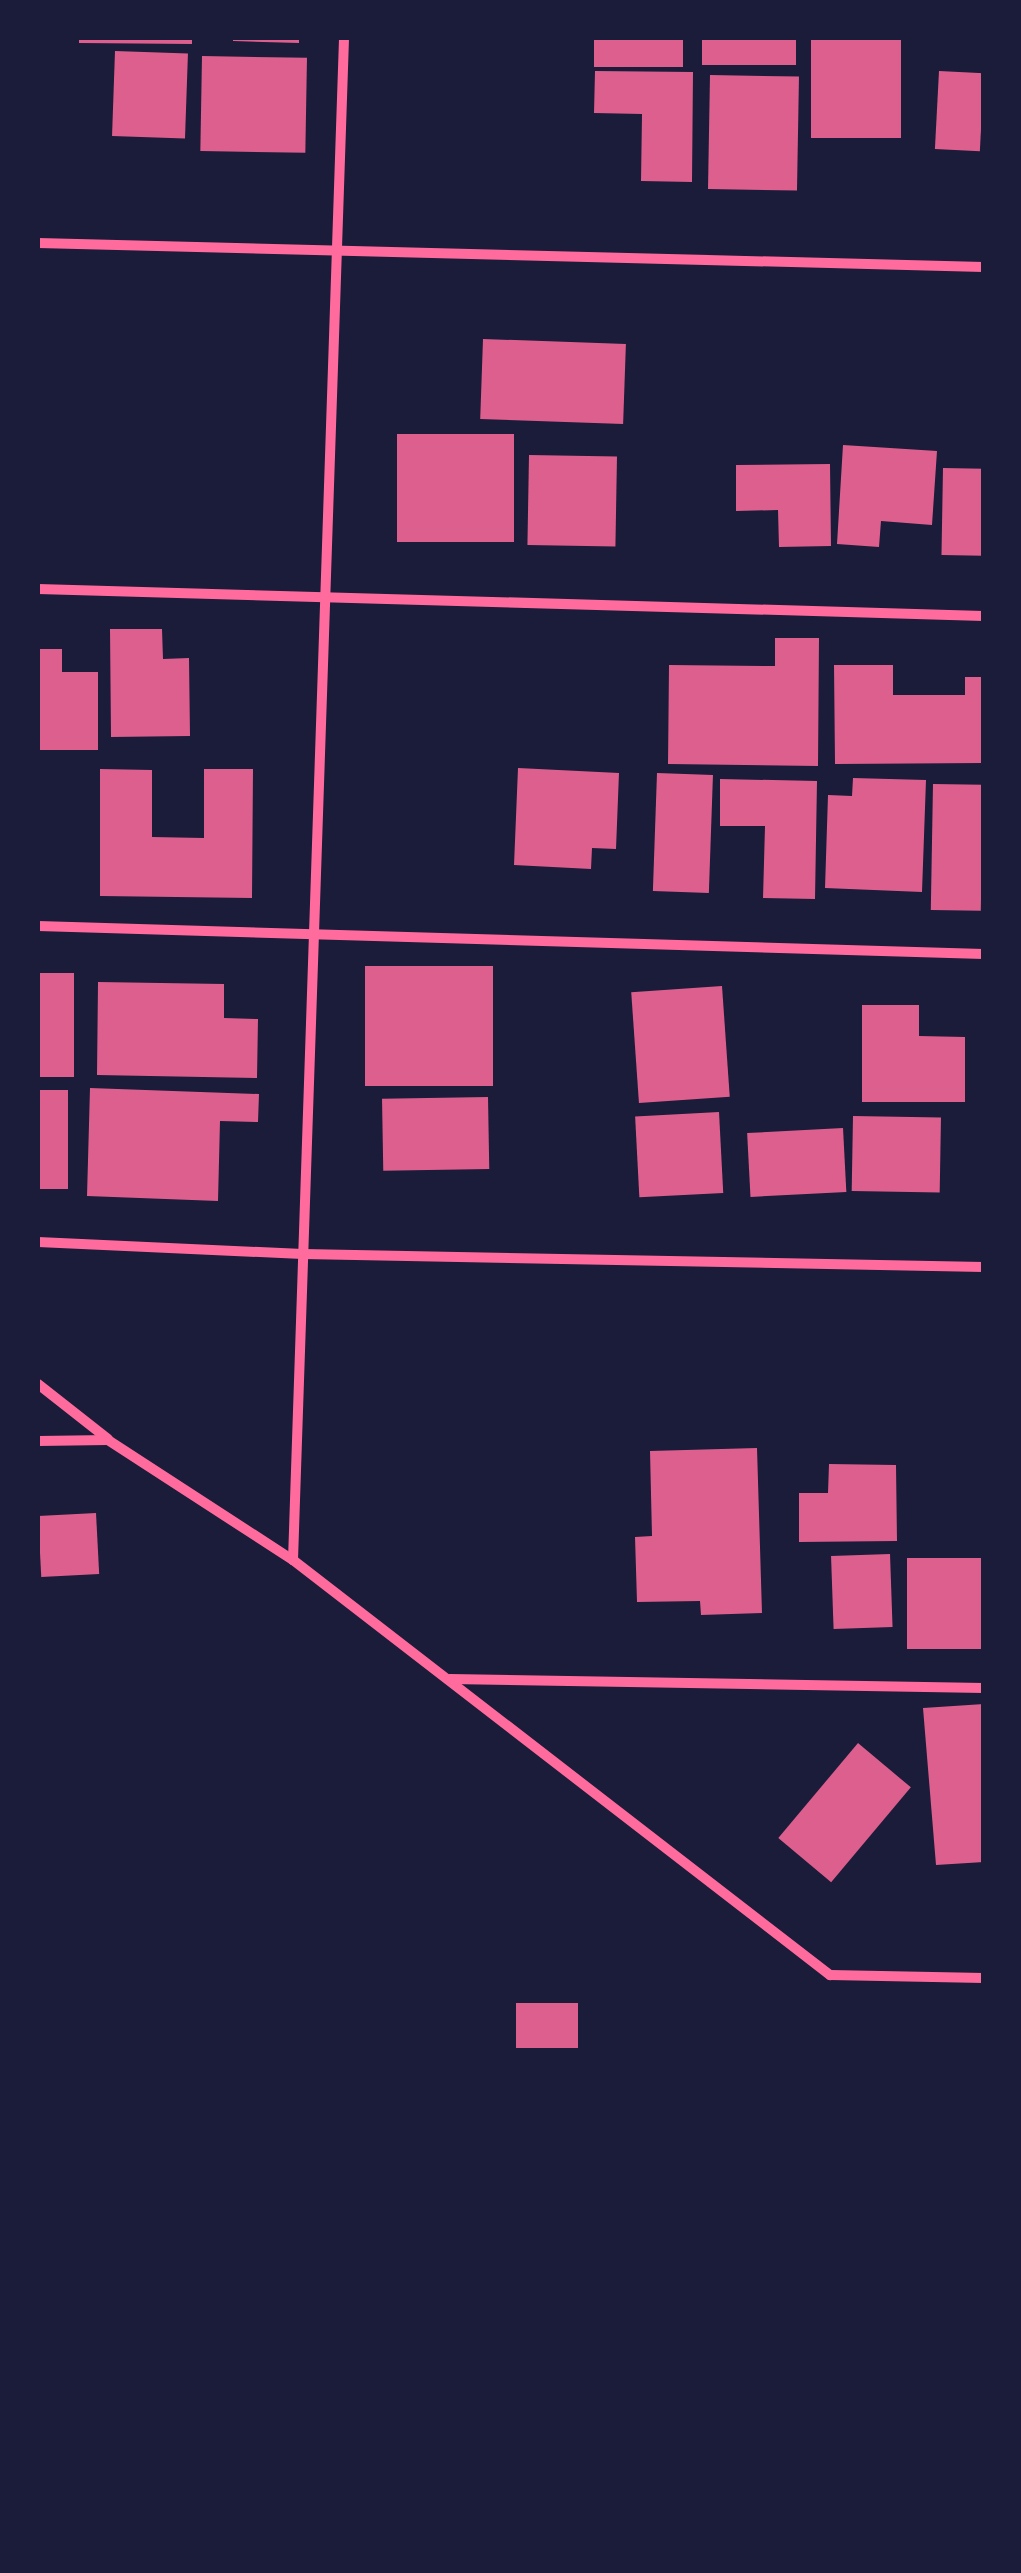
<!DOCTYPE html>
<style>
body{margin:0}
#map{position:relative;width:1021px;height:2573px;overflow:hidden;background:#1b1b3a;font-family:Barlow,sans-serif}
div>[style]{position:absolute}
.building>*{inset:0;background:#dd5f8e;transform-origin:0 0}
.minor>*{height:10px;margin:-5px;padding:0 5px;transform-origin:5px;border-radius:5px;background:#ff6b9d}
span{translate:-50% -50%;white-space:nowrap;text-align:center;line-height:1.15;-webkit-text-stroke:8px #1b1b3a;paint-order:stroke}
.frame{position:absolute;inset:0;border:40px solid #1b1b3a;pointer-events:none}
</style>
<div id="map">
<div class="building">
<i style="clip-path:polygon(79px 38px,192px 38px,192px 44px,79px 43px)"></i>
<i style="clip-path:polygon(233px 38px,299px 38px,299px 43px,233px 41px)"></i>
<i style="left:594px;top:38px;width:89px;height:29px"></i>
<i style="left:702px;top:38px;width:94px;height:27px"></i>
<i style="left:811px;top:38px;width:90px;height:100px"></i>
<i style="left:115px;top:51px;width:73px;height:85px;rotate:2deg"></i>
<i style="left:202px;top:56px;width:105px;height:95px;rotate:1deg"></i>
<i style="clip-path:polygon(595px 71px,693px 72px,692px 182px,641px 181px,642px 114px,594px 113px)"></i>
<i style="left:939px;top:71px;width:45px;height:78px;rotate:3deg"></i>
<i style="left:710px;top:75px;width:89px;height:114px;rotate:1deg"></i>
<i style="left:483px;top:339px;width:143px;height:80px;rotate:2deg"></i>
<i style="left:397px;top:434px;width:117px;height:108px"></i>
<i style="clip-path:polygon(843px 445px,937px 451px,932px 525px,881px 521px,879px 547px,837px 544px)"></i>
<i style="left:529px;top:455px;width:88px;height:90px;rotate:1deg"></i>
<i style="clip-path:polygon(830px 464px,831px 546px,779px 547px,778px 510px,736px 511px,736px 465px)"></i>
<i style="left:943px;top:468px;width:41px;height:87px;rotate:1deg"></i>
<i style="clip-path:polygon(110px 629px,162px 629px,163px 659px,189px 658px,190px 736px,111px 737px)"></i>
<i style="clip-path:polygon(775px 638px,819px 638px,818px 766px,668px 764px,669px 665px,775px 666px)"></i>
<i style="clip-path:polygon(38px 649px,62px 649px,62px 672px,98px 672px,98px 750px,38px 750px)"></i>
<i style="clip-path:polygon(834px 665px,893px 665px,893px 695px,965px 695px,965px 677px,984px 677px,984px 763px,835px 764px)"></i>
<i style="clip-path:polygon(518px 768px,619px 773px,616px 849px,592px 848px,591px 869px,514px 865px)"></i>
<i style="clip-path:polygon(100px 769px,152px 770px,152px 837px,204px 838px,204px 769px,253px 769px,252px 898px,100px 896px)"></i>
<i style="left:657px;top:773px;width:56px;height:118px;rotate:2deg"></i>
<i style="clip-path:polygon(853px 778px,926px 780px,922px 892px,825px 888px,828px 795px,852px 796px)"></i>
<i style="clip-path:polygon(720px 779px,817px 781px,815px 899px,763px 898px,765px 826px,720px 826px)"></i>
<i style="left:933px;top:784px;width:50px;height:126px;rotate:1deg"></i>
<i style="left:493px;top:966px;width:120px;height:128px;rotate:90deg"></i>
<i style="left:38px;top:973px;width:36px;height:104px"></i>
<i style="clip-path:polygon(98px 982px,224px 984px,224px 1018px,258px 1019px,257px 1078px,97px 1075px)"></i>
<i style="left:722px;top:986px;width:111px;height:91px;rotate:86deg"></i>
<i style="clip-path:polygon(862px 1005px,919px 1005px,919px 1036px,965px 1037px,965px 1102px,862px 1102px)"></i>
<i style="clip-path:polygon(90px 1088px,259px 1094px,258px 1122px,220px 1121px,218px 1201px,87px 1196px)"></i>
<i style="left:38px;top:1090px;width:30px;height:99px"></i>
<i style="left:488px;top:1097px;width:72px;height:106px;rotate:89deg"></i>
<i style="left:719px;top:1112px;width:81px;height:84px;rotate:87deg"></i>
<i style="left:853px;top:1116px;width:88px;height:75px;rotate:1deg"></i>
<i style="left:843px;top:1128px;width:64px;height:96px;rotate:87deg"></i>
<i style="clip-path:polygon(757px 1448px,762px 1613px,701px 1615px,700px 1601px,637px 1602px,635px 1537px,652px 1536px,650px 1451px)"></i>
<i style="clip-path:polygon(829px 1464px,896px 1465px,897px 1541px,799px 1542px,799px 1493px,828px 1493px)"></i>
<i style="left:96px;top:1513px;width:61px;height:58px;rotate:87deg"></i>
<i style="left:890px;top:1554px;width:73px;height:59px;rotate:88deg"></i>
<i style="left:907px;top:1558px;width:77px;height:91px"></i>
<i style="clip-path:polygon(984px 1704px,984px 1862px,936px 1865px,923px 1708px)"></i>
<i style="left:858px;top:1743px;width:69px;height:124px;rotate:40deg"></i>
<i style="left:516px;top:2003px;width:62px;height:45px"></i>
</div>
<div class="minor">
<i style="left:38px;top:243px;width:946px;rotate:1.45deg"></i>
<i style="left:38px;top:589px;width:946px;rotate:1.63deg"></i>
<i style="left:38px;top:926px;width:946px;rotate:1.7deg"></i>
<i style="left:38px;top:1242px;width:265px;rotate:2.6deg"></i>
<i style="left:303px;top:1254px;width:681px;rotate:1.09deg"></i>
<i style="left:38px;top:1384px;width:89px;rotate:38.2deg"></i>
<i style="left:38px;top:1441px;width:70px;rotate:-0.8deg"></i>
<i style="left:108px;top:1440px;width:221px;rotate:33deg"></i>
<i style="left:293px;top:1560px;width:679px;rotate:37.7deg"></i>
<i style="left:830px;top:1975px;width:154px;rotate:1.1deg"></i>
<i style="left:293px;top:1560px;width:1523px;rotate:-88.08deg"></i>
<i style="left:450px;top:1679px;width:534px;rotate:0.97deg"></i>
</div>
<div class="frame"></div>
</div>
